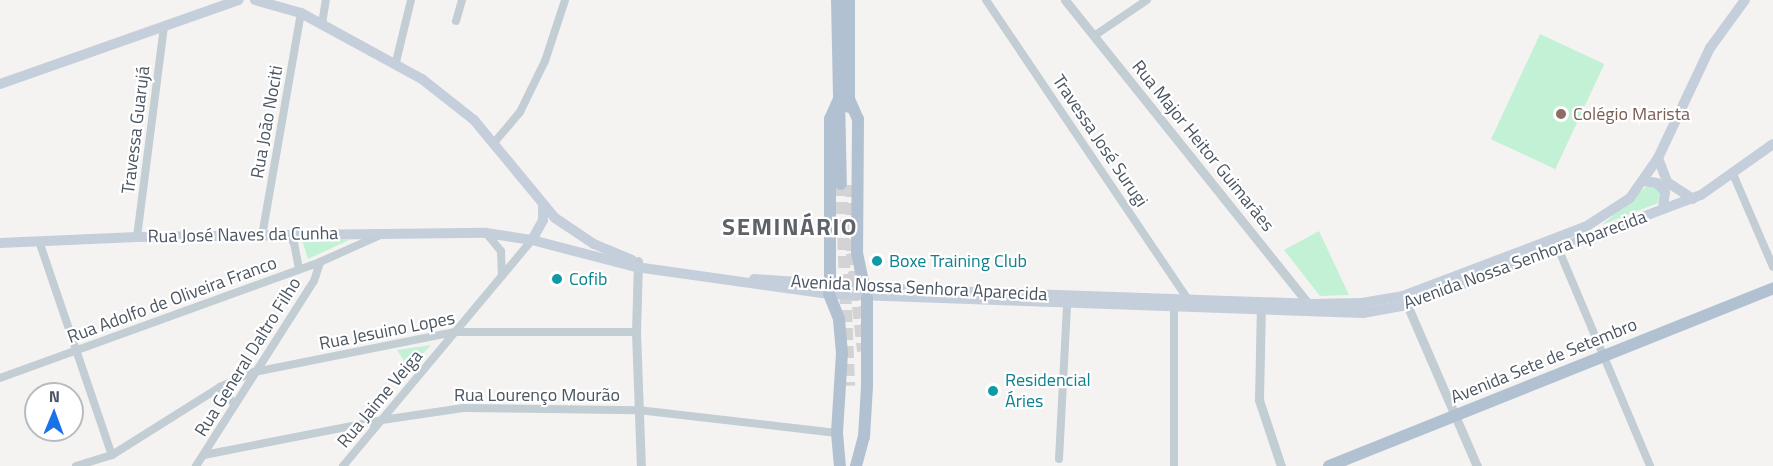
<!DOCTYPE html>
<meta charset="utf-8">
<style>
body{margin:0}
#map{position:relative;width:1773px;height:466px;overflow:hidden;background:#f5f3f2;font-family:"Titillium Web",sans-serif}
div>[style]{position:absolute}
.green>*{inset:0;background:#c2f1d5;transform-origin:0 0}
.primary-tunnel>*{height:12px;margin-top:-6px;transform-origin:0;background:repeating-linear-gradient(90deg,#d3d3d5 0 12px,transparent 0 18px)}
.minor>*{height:8px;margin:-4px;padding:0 4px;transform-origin:4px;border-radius:4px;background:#c3cdd4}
.tertiary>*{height:9px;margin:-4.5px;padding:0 4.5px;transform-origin:4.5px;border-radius:4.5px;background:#c3cdd4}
.secondary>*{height:10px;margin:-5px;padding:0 5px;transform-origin:5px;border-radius:5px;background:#c5cfdb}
.primary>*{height:12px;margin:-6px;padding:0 6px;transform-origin:6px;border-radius:6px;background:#b2c1d1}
.dots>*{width:16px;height:16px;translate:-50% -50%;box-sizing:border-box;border:3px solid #fff;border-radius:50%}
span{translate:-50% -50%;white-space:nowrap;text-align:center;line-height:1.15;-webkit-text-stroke:4.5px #fff;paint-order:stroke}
.education-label{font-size:18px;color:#785e54}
.left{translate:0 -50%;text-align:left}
.street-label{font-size:18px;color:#4a5561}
.culture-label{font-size:18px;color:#0d838f}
.district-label{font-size:24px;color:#5f6368;font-weight:700;letter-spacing:1.5px}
.north{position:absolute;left:24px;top:382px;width:60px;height:60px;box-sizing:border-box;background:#fff;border:2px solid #b7bbc0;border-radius:50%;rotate:1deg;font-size:16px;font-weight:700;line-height:24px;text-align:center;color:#4a5561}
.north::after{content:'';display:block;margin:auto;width:21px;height:27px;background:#1872e9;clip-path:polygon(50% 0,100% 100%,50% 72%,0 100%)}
</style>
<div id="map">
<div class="green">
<i style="left:1540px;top:34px;width:71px;height:116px;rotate:25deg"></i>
<i style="clip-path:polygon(1647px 186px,1660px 189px,1658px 203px,1602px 225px)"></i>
<i style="clip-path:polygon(1319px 231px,1349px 295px,1320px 296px,1284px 250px)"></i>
<i style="clip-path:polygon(301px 237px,349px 240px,308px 259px)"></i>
<i style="clip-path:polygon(431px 345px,409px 369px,397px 350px)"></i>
</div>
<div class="primary-tunnel">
<i style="left:841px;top:184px;width:202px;rotate:87.7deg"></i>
<i style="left:851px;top:185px;width:68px;rotate:89.2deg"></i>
<i style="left:852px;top:253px;width:99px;rotate:83.6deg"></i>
</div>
<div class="minor">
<i style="left:986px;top:0;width:361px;rotate:56deg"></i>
<i style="left:456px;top:21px;width:22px;rotate:-74deg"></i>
<i style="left:322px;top:24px;width:24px;rotate:-81deg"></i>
<i style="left:1094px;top:36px;width:64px;rotate:-34.2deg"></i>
<i style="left:396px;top:62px;width:64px;rotate:-76.4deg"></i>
<i style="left:493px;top:144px;width:42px;rotate:-49.8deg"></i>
<i style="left:520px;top:112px;width:57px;rotate:-63.9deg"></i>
<i style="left:545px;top:61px;width:64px;rotate:-71.8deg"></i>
<i style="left:1733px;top:174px;width:101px;rotate:66.7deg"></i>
<i style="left:487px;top:234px;width:22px;rotate:51deg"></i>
<i style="left:501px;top:251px;width:25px;rotate:88deg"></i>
<i style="left:288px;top:235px;width:10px;rotate:53deg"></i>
<i style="left:294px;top:243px;width:25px;rotate:79deg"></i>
<i style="left:262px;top:236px;width:226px;rotate:-80.1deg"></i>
<i style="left:137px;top:237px;width:212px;rotate:-82.7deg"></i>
<i style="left:39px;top:241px;width:226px;rotate:71.2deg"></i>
<i style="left:1558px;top:248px;width:237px;rotate:67.1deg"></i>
<i style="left:1174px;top:307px;width:159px;rotate:90deg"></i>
<i style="left:0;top:378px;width:340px;rotate:-19.9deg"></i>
<i style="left:320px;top:262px;width:64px;rotate:-24.1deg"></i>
<i style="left:220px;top:387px;width:23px;rotate:50deg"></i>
<i style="left:204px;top:455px;width:181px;rotate:-11.1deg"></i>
<i style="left:382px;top:420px;width:82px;rotate:-8.4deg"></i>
<i style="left:463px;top:408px;width:175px;rotate:0.7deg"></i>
<i style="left:638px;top:410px;width:200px;rotate:6.6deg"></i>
<i style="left:1059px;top:459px;width:155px;rotate:-87deg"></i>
<i style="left:76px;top:466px;width:38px;rotate:-17deg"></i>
<i style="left:112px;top:455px;width:128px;rotate:-32.2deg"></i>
<i style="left:220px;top:387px;width:37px;rotate:-24deg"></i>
<i style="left:254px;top:372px;width:205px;rotate:-11.3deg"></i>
<i style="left:455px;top:332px;width:181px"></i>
<i style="left:196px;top:466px;width:219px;rotate:-57.5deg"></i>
<i style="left:314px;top:281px;width:20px;rotate:-72deg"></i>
<i style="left:343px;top:466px;width:295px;rotate:-50.1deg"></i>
</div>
<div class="tertiary">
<i style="left:1065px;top:0;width:393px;rotate:51.3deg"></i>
<i style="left:638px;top:261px;width:71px;rotate:91.6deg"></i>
<i style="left:636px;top:332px;width:134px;rotate:87.9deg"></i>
<i style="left:1405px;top:300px;width:181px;rotate:66.6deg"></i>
<i style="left:1261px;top:304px;width:96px;rotate:91.2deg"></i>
<i style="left:1259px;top:400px;width:70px;rotate:71.6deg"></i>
</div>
<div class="secondary">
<i style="left:255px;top:0;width:48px;rotate:15.8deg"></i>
<i style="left:301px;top:13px;width:138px;rotate:28.6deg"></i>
<i style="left:422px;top:79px;width:66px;rotate:38.3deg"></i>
<i style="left:474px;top:120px;width:127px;rotate:50.4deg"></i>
<i style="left:555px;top:218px;width:47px;rotate:33.7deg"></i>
<i style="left:594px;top:244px;width:41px;rotate:22.8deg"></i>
<i style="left:0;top:84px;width:253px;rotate:-19.4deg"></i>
<i style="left:1658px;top:158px;width:26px;rotate:69deg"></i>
<i style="left:1667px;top:182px;width:31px;rotate:33deg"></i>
<i style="left:1644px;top:181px;width:13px;rotate:9deg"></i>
<i style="left:1657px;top:183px;width:12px;rotate:48deg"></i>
<i style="left:1665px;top:192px;width:17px;rotate:97deg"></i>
<i style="left:532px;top:240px;width:23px;rotate:-61deg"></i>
<i style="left:543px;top:220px;width:13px;rotate:-90deg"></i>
<i style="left:0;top:243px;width:137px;rotate:-2.5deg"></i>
<i style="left:137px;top:237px;width:349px;rotate:-0.7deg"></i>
<i style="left:486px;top:233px;width:47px;rotate:8.7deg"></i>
<i style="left:532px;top:240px;width:107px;rotate:14.6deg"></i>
<i style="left:636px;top:267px;width:195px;rotate:8deg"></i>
<i style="left:829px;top:294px;width:534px;rotate:2.04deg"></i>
<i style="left:1363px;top:313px;width:46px;rotate:-10.1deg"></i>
<i style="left:1408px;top:305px;width:313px;rotate:-20.6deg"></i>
<i style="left:1701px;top:195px;width:88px;rotate:-35.3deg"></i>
<i style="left:754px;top:279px;width:162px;rotate:3.9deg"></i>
<i style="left:916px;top:290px;width:393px;rotate:2deg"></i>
<i style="left:1309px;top:304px;width:53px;rotate:-1.1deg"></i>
<i style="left:1362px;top:303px;width:42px;rotate:-9.7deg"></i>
<i style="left:1403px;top:296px;width:197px;rotate:-20.8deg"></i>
<i style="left:1587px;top:226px;width:51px;rotate:-33.1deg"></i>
<i style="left:1630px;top:198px;width:49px;rotate:-55deg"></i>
<i style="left:1658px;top:158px;width:122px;rotate:-64.7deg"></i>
<i style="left:1710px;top:48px;width:59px;rotate:-53.9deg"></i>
</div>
<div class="primary">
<i style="left:837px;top:0;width:184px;rotate:88.8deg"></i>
<i style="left:849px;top:0;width:107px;rotate:90deg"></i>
<i style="left:849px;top:99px;width:22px;rotate:66deg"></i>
<i style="left:858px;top:119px;width:134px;rotate:90.4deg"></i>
<i style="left:857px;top:253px;width:35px;rotate:78deg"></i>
<i style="left:830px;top:285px;width:166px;rotate:-90deg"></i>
<i style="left:830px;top:119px;width:22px;rotate:-66deg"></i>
<i style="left:829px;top:294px;width:27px;rotate:68deg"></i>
<i style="left:839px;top:319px;width:34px;rotate:85deg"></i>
<i style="left:842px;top:353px;width:80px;rotate:93.6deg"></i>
<i style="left:837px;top:433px;width:33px;rotate:85deg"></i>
<i style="left:856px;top:466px;width:30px;rotate:-75deg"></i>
<i style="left:864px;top:437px;width:51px;rotate:-86.6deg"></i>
<i style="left:867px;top:386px;width:89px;rotate:-90deg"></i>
<i style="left:1329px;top:466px;width:478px;rotate:-21.8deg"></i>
</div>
<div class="dots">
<i style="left:1561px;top:114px;background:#8d6e63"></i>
<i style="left:877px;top:261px;background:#0f9aa8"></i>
<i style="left:557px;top:279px;background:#0f9aa8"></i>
<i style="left:993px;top:391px;background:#0f9aa8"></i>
</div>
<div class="education-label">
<span class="left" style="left:1573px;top:114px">Colégio Marista</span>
</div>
<div class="street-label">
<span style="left:267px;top:122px;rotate:-80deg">Rua João Nociti</span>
<span style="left:136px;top:130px;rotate:-83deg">Travessa Guarujá</span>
<span style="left:1100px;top:141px;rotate:56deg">Travessa José Surugi</span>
<span style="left:1203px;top:146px;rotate:51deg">Rua Major Heitor Guimarães</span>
<span style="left:243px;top:235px;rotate:-1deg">Rua José Naves da Cunha</span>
<span style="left:1525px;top:260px;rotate:-20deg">Avenida Nossa Senhora Aparecida</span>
<span style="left:919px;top:288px;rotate:3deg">Avenida Nossa Senhora Aparecida</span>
<span style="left:172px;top:300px;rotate:-20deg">Rua Adolfo de Oliveira Franco</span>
<span style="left:387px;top:331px;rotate:-11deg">Rua Jesuino Lopes</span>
<span style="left:248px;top:357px;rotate:-58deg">Rua General Daltro Filho</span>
<span style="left:1544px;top:361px;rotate:-22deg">Avenida Sete de Setembro</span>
<span style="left:537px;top:395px">Rua Lourenço Mourão</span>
<span style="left:380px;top:399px;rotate:-50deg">Rua Jaime Veiga</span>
</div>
<div class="culture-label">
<span class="left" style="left:889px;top:261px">Boxe Training Club</span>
<span class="left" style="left:569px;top:279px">Cofib</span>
<span class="left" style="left:1005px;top:391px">Residencial<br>Áries</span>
</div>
<div class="district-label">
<span style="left:790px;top:227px">SEMINÁRIO</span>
</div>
<div class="north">N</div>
</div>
